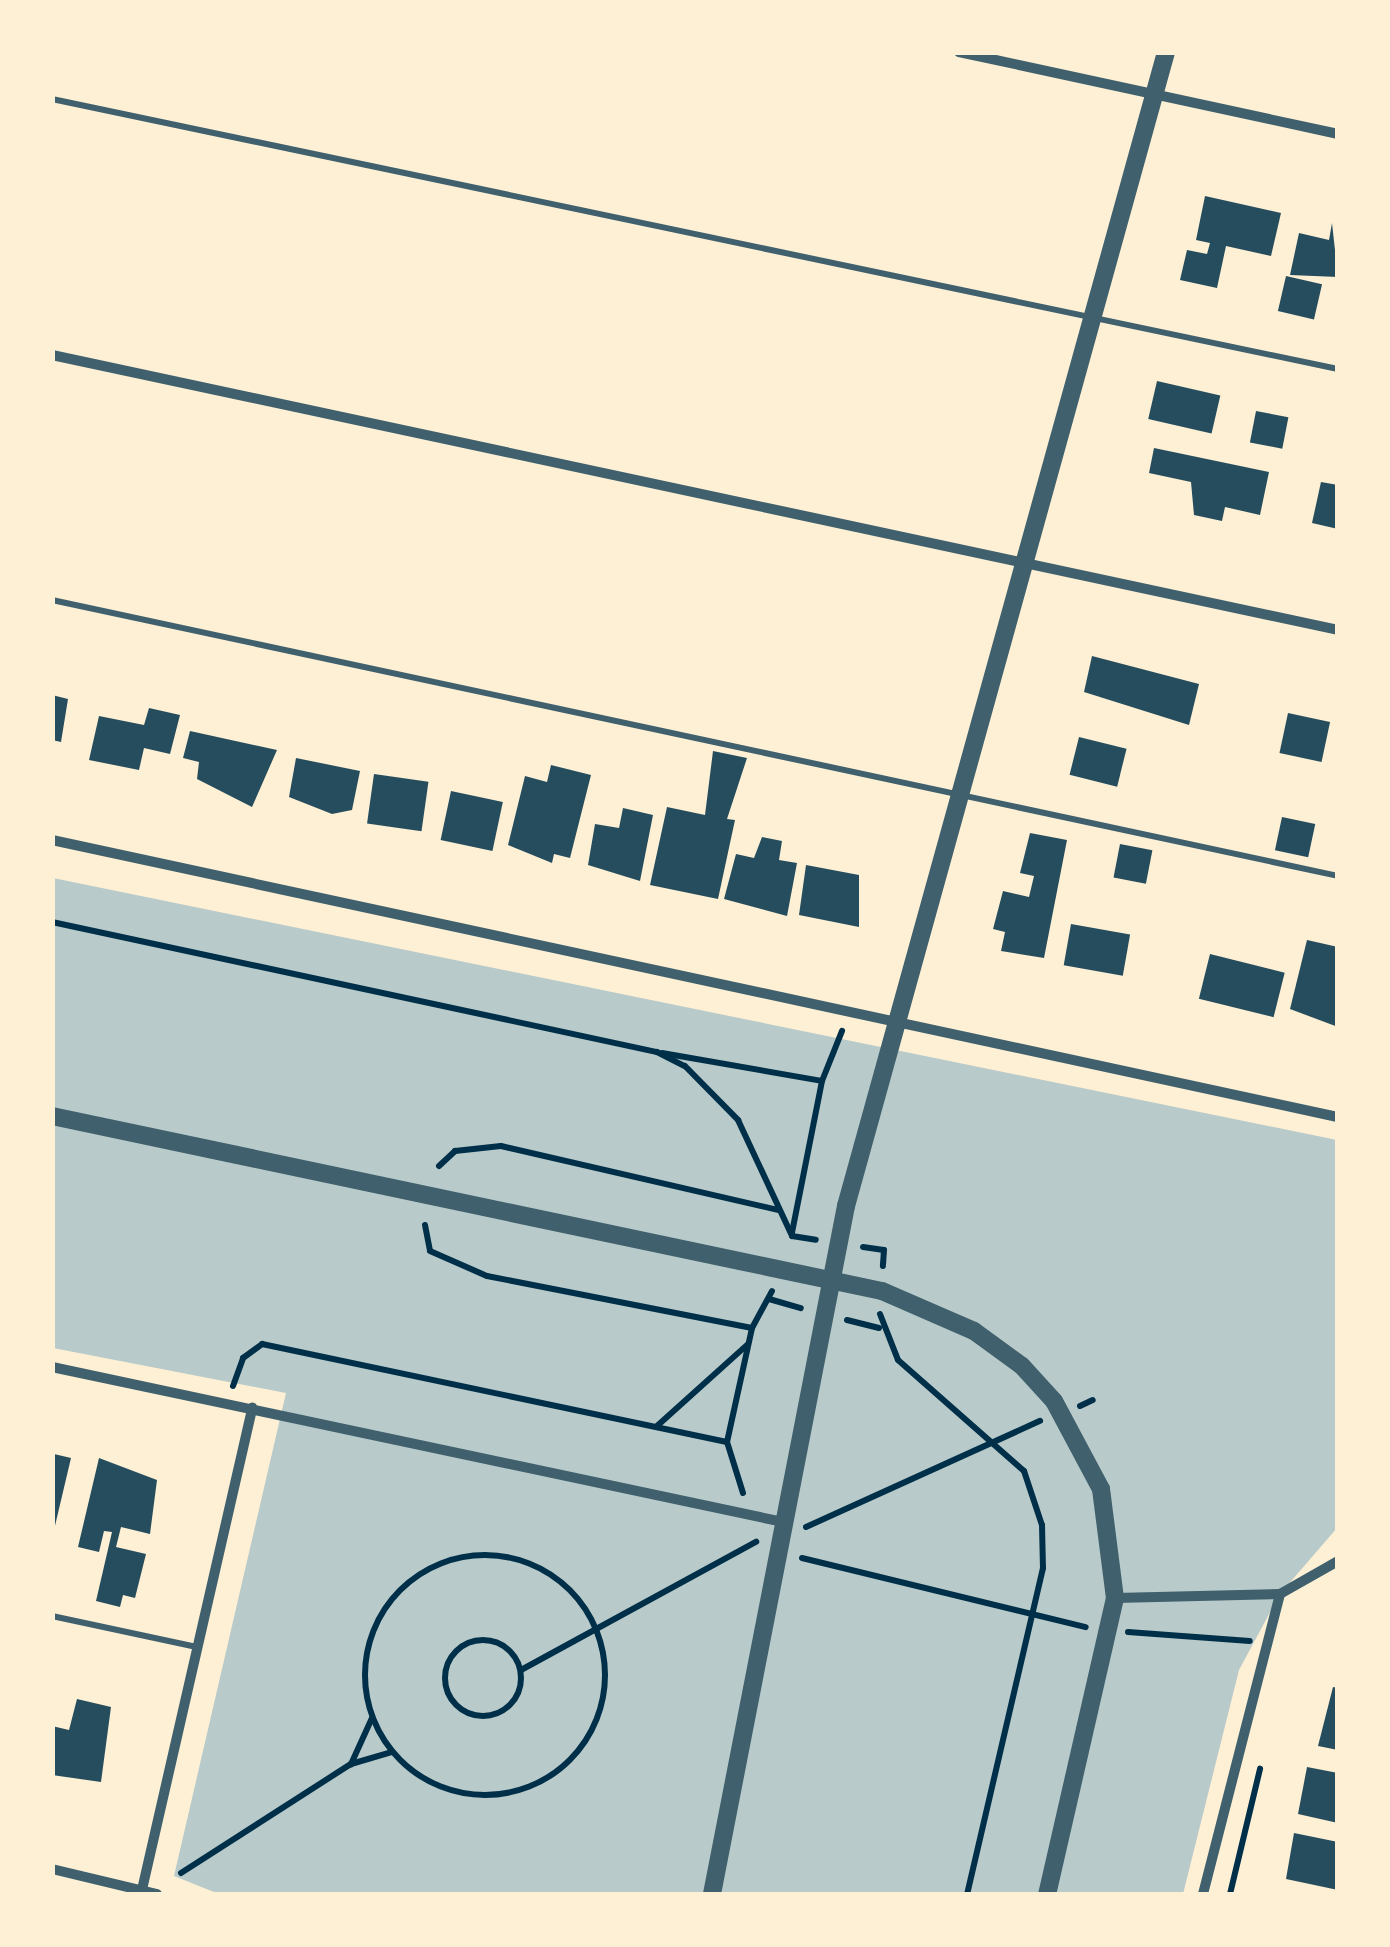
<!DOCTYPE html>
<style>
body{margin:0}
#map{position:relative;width:1390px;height:1947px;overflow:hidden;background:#fdf0d5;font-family:"Exo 2",sans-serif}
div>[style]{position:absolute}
.green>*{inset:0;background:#b9caca}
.building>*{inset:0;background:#264d5e;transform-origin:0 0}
.path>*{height:6px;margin:-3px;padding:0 3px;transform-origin:3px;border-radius:3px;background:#003049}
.path>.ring{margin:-3px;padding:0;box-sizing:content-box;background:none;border:6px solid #003049;border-radius:50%}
.service>*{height:6px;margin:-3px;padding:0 3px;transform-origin:3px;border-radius:3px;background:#3f606c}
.minor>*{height:10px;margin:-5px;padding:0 5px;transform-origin:5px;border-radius:5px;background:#3f606c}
.tertiary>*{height:18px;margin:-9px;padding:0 9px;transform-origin:9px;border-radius:9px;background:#3f606c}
span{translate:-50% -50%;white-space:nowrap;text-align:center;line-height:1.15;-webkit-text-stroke:10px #fdf0d5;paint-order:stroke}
.frame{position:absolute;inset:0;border:55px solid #fdf0d5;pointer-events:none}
</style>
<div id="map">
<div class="green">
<i style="clip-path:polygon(53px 878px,1337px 1140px,1337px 1528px,1280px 1594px,1239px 1670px,1183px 1894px,219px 1894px,174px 1876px,286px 1393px,53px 1348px)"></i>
</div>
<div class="building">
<i style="clip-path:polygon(1205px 196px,1281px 213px,1271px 256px,1226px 246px,1217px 288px,1180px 280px,1187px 250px,1207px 254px,1210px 243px,1196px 240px)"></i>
<i style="clip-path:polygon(1332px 223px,1338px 277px,1290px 275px,1299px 233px,1329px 240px)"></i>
<i style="left:1286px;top:276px;width:37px;height:36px;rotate:13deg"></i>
<i style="left:1157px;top:381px;width:65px;height:39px;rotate:13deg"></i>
<i style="left:1256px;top:411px;width:33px;height:32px;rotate:11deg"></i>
<i style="clip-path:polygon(1154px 448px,1269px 472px,1260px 515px,1225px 507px,1222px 521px,1194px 515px,1191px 482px,1149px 473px)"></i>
<i style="clip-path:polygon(1321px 482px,1338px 485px,1338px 529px,1312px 523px)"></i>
<i style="clip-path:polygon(1092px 656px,1199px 684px,1189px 725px,1084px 692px)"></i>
<i style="clip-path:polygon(52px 695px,68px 699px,61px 742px,52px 740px)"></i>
<i style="clip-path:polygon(149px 708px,180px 715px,170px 754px,144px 748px,139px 770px,89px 760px,99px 716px,144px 725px)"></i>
<i style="left:1288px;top:713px;width:43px;height:41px;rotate:12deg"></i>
<i style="clip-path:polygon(190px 731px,277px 750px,252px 807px,197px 779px,199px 762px,183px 758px)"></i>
<i style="left:1079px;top:737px;width:49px;height:39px;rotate:14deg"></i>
<i style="clip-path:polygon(713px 751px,747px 758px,727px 819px,735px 820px,718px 899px,650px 885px,667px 807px,705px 815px)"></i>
<i style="clip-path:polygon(296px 758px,360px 771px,352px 810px,332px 814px,289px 797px)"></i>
<i style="clip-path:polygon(551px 765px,591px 775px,570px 858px,554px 854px,552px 863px,508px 845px,525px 776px,547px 782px)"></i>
<i style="left:374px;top:774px;width:55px;height:50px;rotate:8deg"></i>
<i style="left:451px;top:791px;width:53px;height:50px;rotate:12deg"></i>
<i style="clip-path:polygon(623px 808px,653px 815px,640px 881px,588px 865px,595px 824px,619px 828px)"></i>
<i style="left:1282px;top:817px;width:34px;height:34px;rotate:12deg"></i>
<i style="clip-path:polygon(1030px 833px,1067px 840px,1044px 958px,1001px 951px,1005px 932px,993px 929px,1003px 891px,1029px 897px,1034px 876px,1020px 873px)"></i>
<i style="clip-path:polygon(762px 837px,782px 841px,779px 860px,797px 863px,787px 916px,724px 899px,736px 854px,754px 858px)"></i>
<i style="left:1120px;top:844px;width:33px;height:34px;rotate:11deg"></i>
<i style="clip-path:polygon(806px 865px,859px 875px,859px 927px,799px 915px)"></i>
<i style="left:1071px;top:924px;width:60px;height:42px;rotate:10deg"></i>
<i style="clip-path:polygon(1307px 940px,1338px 947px,1338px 1027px,1290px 1009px)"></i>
<i style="left:1210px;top:954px;width:77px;height:46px;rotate:14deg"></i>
<i style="clip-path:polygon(54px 1454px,71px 1458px,54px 1530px,52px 1530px)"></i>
<i style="clip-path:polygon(99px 1458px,157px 1480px,150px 1534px,121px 1527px,116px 1547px,146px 1554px,135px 1598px,123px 1595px,120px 1607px,96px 1601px,112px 1532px,104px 1531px,99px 1552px,78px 1547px)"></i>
<i style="clip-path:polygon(1333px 1687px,1338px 1688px,1338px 1750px,1318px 1746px)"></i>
<i style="clip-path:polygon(77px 1699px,111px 1707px,101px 1782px,52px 1775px,52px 1726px,69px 1730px)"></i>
<i style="clip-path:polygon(1307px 1767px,1338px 1773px,1338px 1823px,1298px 1814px)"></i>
<i style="clip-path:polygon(1294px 1833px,1338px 1842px,1338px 1890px,1286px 1879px)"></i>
</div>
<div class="path">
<i style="left:52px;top:922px;width:619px;rotate:12.13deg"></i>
<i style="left:657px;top:1052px;width:31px;rotate:27deg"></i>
<i style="left:685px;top:1066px;width:76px;rotate:45.5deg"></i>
<i style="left:738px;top:1120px;width:128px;rotate:65deg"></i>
<i style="left:662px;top:1053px;width:162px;rotate:9.9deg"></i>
<i style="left:822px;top:1081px;width:154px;rotate:101.2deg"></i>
<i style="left:822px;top:1081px;width:54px;rotate:-68.2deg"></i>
<i style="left:439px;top:1166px;width:22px;rotate:-43deg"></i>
<i style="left:455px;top:1151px;width:46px;rotate:-6.2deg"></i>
<i style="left:501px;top:1146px;width:284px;rotate:13deg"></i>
<i style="left:425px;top:1225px;width:26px;rotate:79deg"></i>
<i style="left:430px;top:1251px;width:62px;rotate:23.7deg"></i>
<i style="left:487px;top:1276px;width:270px;rotate:11.1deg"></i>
<i style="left:792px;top:1236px;width:24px;rotate:9deg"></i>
<i style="left:863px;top:1247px;width:21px;rotate:8deg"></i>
<i style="left:884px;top:1250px;width:16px;rotate:94deg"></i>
<i style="left:769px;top:1299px;width:33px;rotate:16deg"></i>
<i style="left:880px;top:1314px;width:49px;rotate:68.6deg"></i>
<i style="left:898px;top:1360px;width:168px;rotate:41.4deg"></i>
<i style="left:1024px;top:1471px;width:57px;rotate:71.6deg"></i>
<i style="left:1042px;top:1525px;width:43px;rotate:88.7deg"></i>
<i style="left:1043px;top:1568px;width:335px;rotate:103.1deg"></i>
<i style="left:847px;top:1320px;width:33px;rotate:14deg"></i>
<i style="left:233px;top:1386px;width:30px;rotate:-70deg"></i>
<i style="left:243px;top:1358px;width:24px;rotate:-36deg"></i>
<i style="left:262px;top:1344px;width:475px;rotate:11.9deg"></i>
<i style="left:1080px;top:1406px;width:14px;rotate:-25deg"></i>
<i style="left:657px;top:1426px;width:122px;rotate:-42deg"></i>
<i style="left:743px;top:1493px;width:53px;rotate:-107.4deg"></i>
<i style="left:727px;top:1442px;width:117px;rotate:-77.6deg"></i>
<i style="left:752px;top:1328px;width:42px;rotate:-61.6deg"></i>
<i style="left:806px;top:1527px;width:257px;rotate:-24.4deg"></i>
<i class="ring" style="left:365px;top:1555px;width:234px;height:234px"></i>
<i style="left:802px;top:1558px;width:292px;rotate:13.7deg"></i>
<i style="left:1128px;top:1632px;width:122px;rotate:4.2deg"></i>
<i class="ring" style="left:445px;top:1640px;width:70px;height:70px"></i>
<i style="left:521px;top:1670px;width:268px;rotate:-28.6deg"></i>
<i style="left:372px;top:1718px;width:51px;rotate:114.5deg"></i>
<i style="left:351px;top:1764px;width:43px;rotate:-16.3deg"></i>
<i style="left:181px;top:1873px;width:202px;rotate:-32.7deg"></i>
<i style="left:1230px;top:1894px;width:129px;rotate:-76.5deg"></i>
</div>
<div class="service">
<i style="left:52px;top:99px;width:1314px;rotate:11.86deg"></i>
<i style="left:52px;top:600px;width:1315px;rotate:12.11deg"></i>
<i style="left:52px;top:1616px;width:148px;rotate:12.1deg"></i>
</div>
<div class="minor">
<i style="left:959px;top:52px;width:388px;rotate:12.2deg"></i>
<i style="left:52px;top:355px;width:1315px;rotate:12.07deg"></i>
<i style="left:52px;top:840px;width:1315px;rotate:12.16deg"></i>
<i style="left:52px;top:1367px;width:752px;rotate:11.97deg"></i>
<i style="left:1115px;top:1598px;width:165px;rotate:-1.4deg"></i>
<i style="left:1280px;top:1594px;width:67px;rotate:-29.6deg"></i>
<i style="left:52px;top:1869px;width:108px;rotate:13.4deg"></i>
<i style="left:141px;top:1894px;width:499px;rotate:-77.1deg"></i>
<i style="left:1203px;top:1894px;width:310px;rotate:-75.6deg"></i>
</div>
<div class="tertiary">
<i style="left:52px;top:1116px;width:848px;rotate:11.91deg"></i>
<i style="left:882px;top:1291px;width:100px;rotate:23.5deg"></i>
<i style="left:974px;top:1331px;width:59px;rotate:36.1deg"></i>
<i style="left:1022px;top:1366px;width:47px;rotate:47.6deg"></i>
<i style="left:1054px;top:1401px;width:100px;rotate:61.9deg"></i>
<i style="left:1101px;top:1489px;width:110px;rotate:82.7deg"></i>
<i style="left:1115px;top:1598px;width:304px;rotate:102.9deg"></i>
<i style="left:712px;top:1894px;width:701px;rotate:-78.98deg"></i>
<i style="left:846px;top:1206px;width:1198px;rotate:-74.5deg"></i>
</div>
<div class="frame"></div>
</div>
